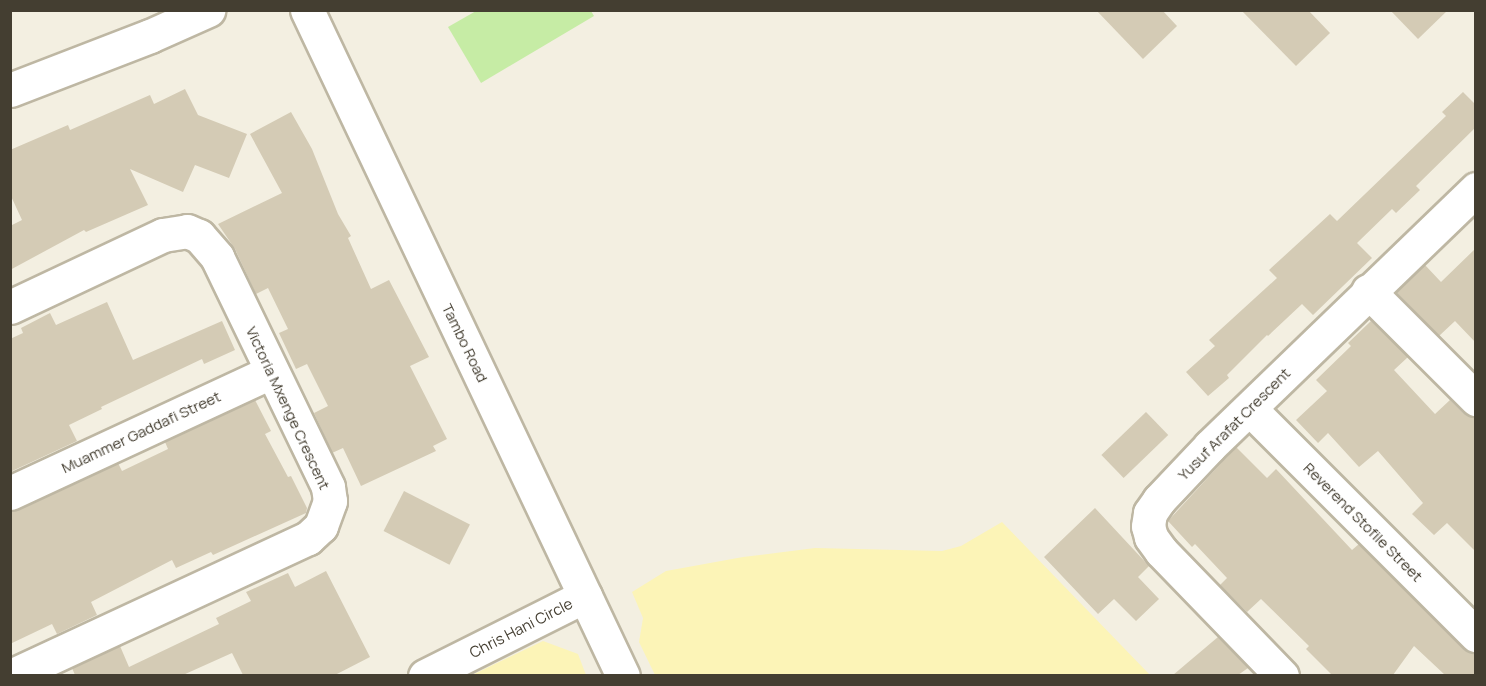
<!DOCTYPE html>
<style>
body{margin:0}
#map{position:relative;width:1486px;height:686px;overflow:hidden;background:#f3efe1;font-family:Manrope,sans-serif}
div>[style]{position:absolute}
.green>*{inset:0;background:#c6eca5}
.sand>*{inset:0;background:#fcf4b7}
.building>*{inset:0;background:#d4cbb5;transform-origin:0 0}
.roads{filter:drop-shadow(2px 0 #beb7a3) drop-shadow(-2px 0 #beb7a3) drop-shadow(0 2px #beb7a3) drop-shadow(0 -2px #beb7a3)}
.minor>*{height:33px;margin:-16.5px;padding:0 16.5px;transform-origin:16.5px;border-radius:16.5px;background:#fff}
span{translate:-50% -50%;white-space:nowrap;text-align:center;line-height:1.15;-webkit-text-stroke:5px #fff;paint-order:stroke}
.street-label{font-size:15px;color:#443e31}
.frame{position:absolute;inset:0;border:12px solid #443e31;pointer-events:none}
</style>
<div id="map">
<div class="green">
<i style="clip-path:polygon(591px 11px,594px 16px,481px 83px,448px 27px,476px 11px)"></i>
</div>
<div class="sand">
<i style="clip-path:polygon(1002px 522px,1150px 675px,655px 675px,639px 642px,643px 618px,632px 592px,666px 571px,743px 557px,815px 548px,942px 551px,961px 546px)"></i>
<i style="clip-path:polygon(543px 641px,578px 654px,586px 675px,472px 675px)"></i>
</div>
<div class="building">
<i style="clip-path:polygon(1096px 10px,1162px 10px,1177px 26px,1143px 59px)"></i>
<i style="clip-path:polygon(1241px 10px,1308px 10px,1330px 33px,1296px 66px)"></i>
<i style="clip-path:polygon(1390px 10px,1448px 10px,1418px 39px)"></i>
<i style="clip-path:polygon(185px 89px,198px 115px,247px 134px,229px 178px,195px 165px,183px 192px,130px 169px,148px 205px,86px 232px,84px 230px,10px 270px,10px 226px,22px 220px,10px 194px,10px 150px,68px 125px,70px 130px,150px 95px,154px 104px)"></i>
<i style="clip-path:polygon(1463px 92px,1476px 105px,1476px 127px,1416px 186px,1420px 190px,1396px 213px,1392px 209px,1357px 243px,1372px 258px,1313px 315px,1302px 304px,1268px 336px,1267px 335px,1227px 375px,1229px 378px,1208px 396px,1186px 372px,1215px 346px,1209px 340px,1277px 278px,1269px 270px,1330px 214px,1337px 221px,1446px 116px,1442px 112px)"></i>
<i style="clip-path:polygon(291px 112px,312px 149px,338px 214px,351px 236px,348px 238px,371px 289px,389px 280px,429px 357px,410px 366px,447px 439px,433px 446px,436px 451px,361px 486px,343px 448px,332px 453px,326px 439px,314px 413px,328px 406px,307px 364px,296px 369px,279px 333px,288px 329px,268px 288px,256px 294px,235px 249px,218px 224px,282px 193px,250px 134px)"></i>
<i style="clip-path:polygon(1476px 248px,1476px 343px,1455px 321px,1439px 336px,1396px 292px,1425px 265px,1441px 282px)"></i>
<i style="clip-path:polygon(107px 302px,133px 360px,222px 321px,235px 350px,204px 364px,202px 359px,101px 407px,102px 409px,69px 425px,77px 441px,10px 472px,10px 339px,23px 333px,21px 328px,50px 313px,56px 325px)"></i>
<i style="clip-path:polygon(1371px 321px,1408px 357px,1394px 370px,1435px 414px,1450px 400px,1463px 413px,1476px 417px,1476px 552px,1447px 523px,1434px 535px,1412px 514px,1423px 503px,1378px 451px,1359px 467px,1328px 433px,1318px 443px,1296px 420px,1327px 391px,1316px 380px,1351px 346px,1348px 343px)"></i>
<i style="clip-path:polygon(255px 400px,271px 431px,265px 434px,288px 477px,291px 476px,307px 508px,306px 513px,213px 555px,211px 552px,176px 568px,172px 560px,91px 602px,97px 615px,57px 634px,52px 624px,10px 644px,10px 511px,118px 463px,122px 471px,168px 449px,165px 442px)"></i>
<i style="left:1146px;top:412px;width:32px;height:62px;rotate:46deg"></i>
<i style="clip-path:polygon(1236px 447px,1267px 478px,1276px 469px,1352px 550px,1359px 544px,1463px 648px,1476px 653px,1476px 675px,1445px 675px,1414px 646px,1393px 675px,1332px 675px,1306px 649px,1309px 646px,1261px 599px,1247px 612px,1220px 585px,1227px 578px,1195px 544px,1192px 547px,1168px 521px)"></i>
<i style="left:404px;top:491px;width:74px;height:45px;rotate:27deg"></i>
<i style="clip-path:polygon(1095px 508px,1149px 566px,1138px 577px,1159px 599px,1136px 621px,1114px 599px,1098px 614px,1044px 557px)"></i>
<i style="clip-path:polygon(326px 571px,370px 657px,335px 675px,243px 675px,232px 653px,183px 675px,75px 675px,72px 668px,120px 646px,129px 667px,219px 624px,216px 618px,251px 601px,246px 592px,288px 573px,295px 587px)"></i>
<i style="clip-path:polygon(1218px 637px,1248px 668px,1238px 675px,1173px 675px)"></i>
</div>
<div class="roads">
<div class="minor">
<i style="left:307px;top:10px;width:737px;rotate:64.62deg"></i>
<i style="left:10px;top:90px;width:150px;rotate:-21.1deg"></i>
<i style="left:150px;top:36px;width:64px;rotate:-24.1deg"></i>
<i style="left:1368px;top:291px;width:153px;rotate:45deg"></i>
<i style="left:10px;top:307px;width:169px;rotate:-25.2deg"></i>
<i style="left:163px;top:235px;width:24px;rotate:-9deg"></i>
<i style="left:187px;top:231px;width:13px;rotate:23deg"></i>
<i style="left:199px;top:236px;width:28px;rotate:49deg"></i>
<i style="left:217px;top:257px;width:255px;rotate:64.2deg"></i>
<i style="left:328px;top:487px;width:14px;rotate:82deg"></i>
<i style="left:330px;top:501px;width:27px;rotate:110deg"></i>
<i style="left:321px;top:526px;width:18px;rotate:137deg"></i>
<i style="left:308px;top:538px;width:327px;rotate:155.1deg"></i>
<i style="left:1250px;top:409px;width:320px;rotate:45deg"></i>
<i style="left:10px;top:493px;width:288px;rotate:-24.9deg"></i>
<i style="left:425px;top:676px;width:179px;rotate:-26.6deg"></i>
<i style="left:1282px;top:676px;width:174px;rotate:-134.1deg"></i>
<i style="left:1161px;top:551px;width:17px;rotate:-126deg"></i>
<i style="left:1151px;top:537px;width:11px;rotate:-105deg"></i>
<i style="left:1148px;top:526px;width:13px;rotate:-81deg"></i>
<i style="left:1150px;top:513px;width:16px;rotate:-55deg"></i>
<i style="left:1159px;top:500px;width:74px;rotate:-46.6deg"></i>
<i style="left:1210px;top:446px;width:370px;rotate:-44deg"></i>
</div>
</div>
<div class="street-label">
<span style="left:465px;top:343px;rotate:64deg">Tambo Road</span>
<span style="left:288px;top:408px;rotate:65deg">Victoria Mxenge Crescent</span>
<span style="left:1234px;top:424px;rotate:-45deg">Yusuf Arafat Crescent</span>
<span style="left:141px;top:432px;rotate:-25deg">Muammer Gaddafi Street</span>
<span style="left:1363px;top:522px;rotate:45deg">Reverend Stofile Street</span>
<span style="left:521px;top:628px;rotate:-27deg">Chris Hani Circle</span>
</div>
<div class="frame"></div>
</div>
